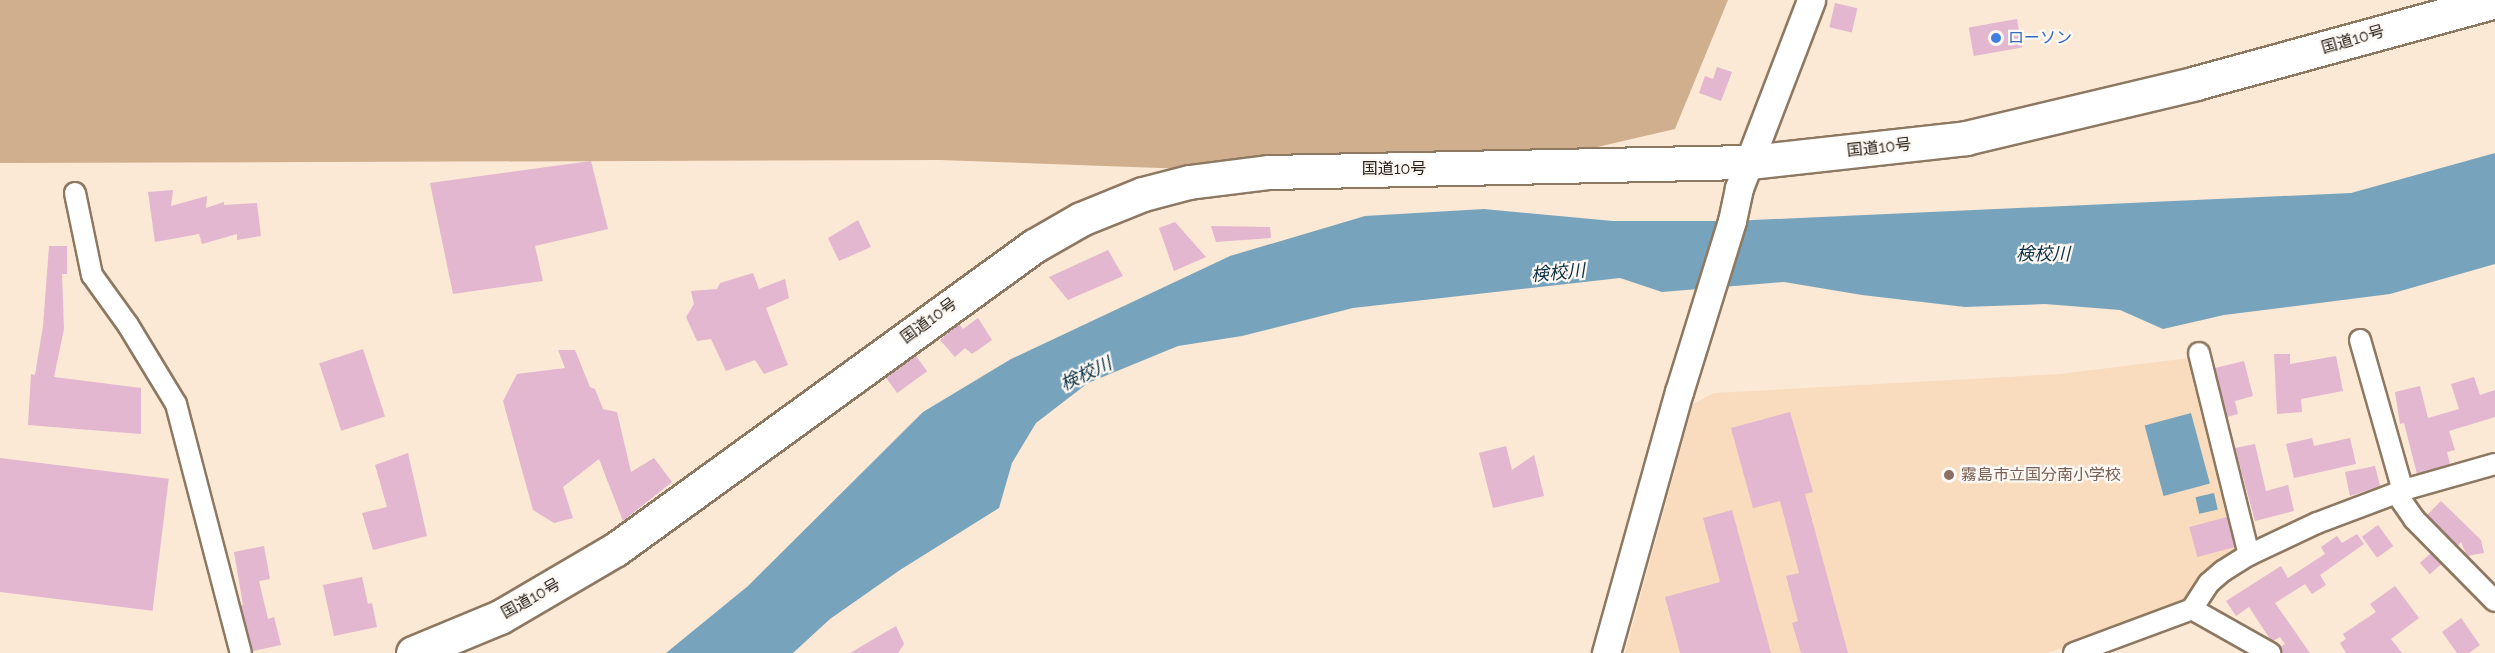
<!DOCTYPE html>
<meta charset="utf-8">
<style>
body{margin:0}
#map{position:relative;width:2495px;height:653px;overflow:hidden;background:#fbe8d5;font-family:Raleway,"Noto Sans JP",sans-serif}
div>[style]{position:absolute}
.built>*{inset:0;background:#f9dbbe}
.forest>*{inset:0;background:#d0af8e}
.water>*{inset:0;background:#77a4bc;transform-origin:0 0}
.building>*{inset:0;background:#e3b7cf;transform-origin:0 0}
.roads{filter:drop-shadow(2px 0 #8d7862) drop-shadow(-2px 0 #8d7862) drop-shadow(0 2px #8d7862) drop-shadow(0 -2px #8d7862)}
.street>*{height:20px;margin:-10px;padding:0 10px;transform-origin:10px;border-radius:10px;background:#fff}
.secondary>*{height:27px;margin:-13.5px;padding:0 13.5px;transform-origin:13.5px;border-radius:13.5px;background:#fff}
.highway>*{height:33px;margin:-16.5px;padding:0 16.5px;transform-origin:16.5px;border-radius:16.5px;background:#fff}
.dots>*{width:16px;height:16px;translate:-50% -50%;box-sizing:border-box;border:3px solid #fdf8f3;border-radius:50%}
span{translate:-50% -50%;white-space:nowrap;text-align:center;line-height:1.15;-webkit-text-stroke:4.5px #fdf8f3;paint-order:stroke}
.shop-label{font-size:16px;color:#366cbe}
.left{translate:0 -50%;text-align:left}
.street-label{font-size:16px;color:#292017}
.education-label{font-size:16px;color:#785e54}
.water-label{font-size:18px;color:#0a3244;font-style:italic}
</style>
<div id="map">
<div class="built">
<i style="clip-path:polygon(2198px 357px,2241px 545px,2201px 589px,2179px 605px,2048px 653px,1625px 653px,1693px 404px,1714px 393px,2060px 374px)"></i>
</div>
<div class="forest">
<i style="clip-path:polygon(0 0,1728px 0,1675px 129px,1580px 151px,1269px 172px,940px 160px,0 163px)"></i>
</div>
<div class="water">
<i style="clip-path:polygon(2495px 153px,2495px 264px,2390px 294px,2224px 315px,2163px 329px,2120px 310px,2045px 304px,1965px 307px,1862px 295px,1784px 282px,1662px 292px,1620px 278px,1353px 308px,1242px 336px,1178px 346px,1088px 383px,1036px 423px,1012px 463px,999px 508px,900px 570px,830px 619px,793px 653px,666px 653px,748px 586px,923px 412px,1011px 359px,1230px 256px,1365px 216px,1484px 209px,1613px 221px,1732px 221px,2351px 193px)"></i>
<i style="left:2191px;top:413px;width:73px;height:48px;rotate:75deg"></i>
<i style="left:2214px;top:493px;width:17px;height:19px;rotate:77deg"></i>
</div>
<div class="building">
<i style="left:1835px;top:3px;width:23px;height:25px;rotate:13deg"></i>
<i style="left:2017px;top:19px;width:29px;height:49px;rotate:80deg"></i>
<i style="clip-path:polygon(1717px 67px,1732px 72px,1721px 101px,1699px 93px,1705px 76px,1713px 79px)"></i>
<i style="clip-path:polygon(591px 161px,608px 229px,535px 246px,543px 281px,453px 294px,430px 183px)"></i>
<i style="clip-path:polygon(173px 190px,171px 206px,207px 196px,206px 208px,224px 202px,224px 205px,257px 203px,261px 236px,237px 240px,237px 234px,202px 244px,199px 234px,155px 242px,148px 192px)"></i>
<i style="clip-path:polygon(858px 220px,871px 247px,839px 261px,828px 238px)"></i>
<i style="clip-path:polygon(1175px 222px,1206px 257px,1174px 271px,1159px 228px)"></i>
<i style="clip-path:polygon(1211px 226px,1270px 227px,1271px 238px,1216px 242px)"></i>
<i style="clip-path:polygon(49px 246px,67px 246px,67px 274px,62px 274px,64px 329px,54px 377px,141px 388px,141px 434px,28px 425px,31px 374px,35px 375px,43px 326px)"></i>
<i style="clip-path:polygon(1108px 250px,1123px 276px,1068px 300px,1049px 277px)"></i>
<i style="clip-path:polygon(753px 273px,759px 289px,785px 279px,789px 298px,766px 308px,788px 365px,764px 374px,755px 360px,726px 371px,711px 339px,697px 341px,686px 317px,694px 304px,691px 291px,717px 289px,720px 283px)"></i>
<i style="clip-path:polygon(978px 318px,992px 340px,972px 354px,965px 348px,955px 357px,940px 340px,959px 324px,963px 329px)"></i>
<i style="left:363px;top:349px;width:71px;height:46px;rotate:72deg"></i>
<i style="clip-path:polygon(558px 350px,575px 350px,590px 387px,595px 389px,603px 409px,617px 412px,631px 472px,654px 458px,672px 482px,623px 521px,599px 459px,563px 487px,573px 518px,554px 523px,533px 510px,503px 401px,517px 374px,565px 368px)"></i>
<i style="clip-path:polygon(2274px 354px,2290px 354px,2290px 364px,2336px 356px,2343px 391px,2301px 399px,2302px 412px,2277px 414px)"></i>
<i style="left:916px;top:356px;width:19px;height:37px;rotate:54deg"></i>
<i style="clip-path:polygon(2244px 361px,2253px 396px,2235px 401px,2238px 414px,2227px 417px,2215px 368px)"></i>
<i style="clip-path:polygon(2474px 377px,2480px 395px,2495px 390px,2495px 417px,2449px 431px,2455px 450px,2447px 452px,2450px 464px,2417px 474px,2404px 423px,2400px 424px,2395px 392px,2420px 386px,2428px 418px,2459px 409px,2451px 384px)"></i>
<i style="clip-path:polygon(1790px 412px,1813px 492px,1805px 494px,1848px 653px,1801px 653px,1792px 623px,1798px 621px,1786px 576px,1799px 573px,1780px 501px,1753px 508px,1731px 428px)"></i>
<i style="clip-path:polygon(2312px 438px,2314px 446px,2350px 438px,2356px 464px,2294px 478px,2286px 444px)"></i>
<i style="clip-path:polygon(2255px 444px,2266px 491px,2288px 485px,2294px 511px,2255px 521px,2235px 448px)"></i>
<i style="clip-path:polygon(1506px 446px,1512px 470px,1534px 455px,1544px 496px,1493px 508px,1479px 453px)"></i>
<i style="clip-path:polygon(408px 453px,427px 536px,373px 550px,362px 513px,387px 507px,375px 465px)"></i>
<i style="left:0;top:458px;width:170px;height:133px;rotate:7deg"></i>
<i style="clip-path:polygon(2375px 466px,2380px 486px,2350px 496px,2345px 472px)"></i>
<i style="clip-path:polygon(2441px 501px,2481px 540px,2484px 553px,2467px 556px,2461px 542px,2458px 546px,2427px 515px)"></i>
<i style="clip-path:polygon(1732px 510px,1771px 653px,1680px 653px,1665px 597px,1720px 582px,1703px 518px)"></i>
<i style="left:2227px;top:517px;width:31px;height:39px;rotate:75deg"></i>
<i style="left:2378px;top:525px;width:26px;height:20px;rotate:54deg"></i>
<i style="clip-path:polygon(2357px 534px,2364px 544px,2320px 575px,2326px 585px,2312px 594px,2305px 584px,2275px 603px,2310px 653px,2282px 653px,2280px 647px,2285px 644px,2280px 637px,2273px 641px,2270px 639px,2249px 607px,2236px 616px,2226px 601px,2281px 566px,2288px 578px,2325px 554px,2321px 547px,2337px 536px,2342px 543px)"></i>
<i style="clip-path:polygon(264px 546px,270px 579px,259px 581px,268px 619px,274px 617px,281px 645px,253px 651px,241px 605px,243px 605px,234px 552px)"></i>
<i style="left:2431px;top:553px;width:15px;height:15px;rotate:48deg"></i>
<i style="clip-path:polygon(362px 577px,368px 604px,372px 603px,377px 627px,334px 636px,323px 585px)"></i>
<i style="clip-path:polygon(2395px 586px,2419px 618px,2391px 639px,2402px 653px,2346px 653px,2340px 643px,2346px 639px,2343px 634px,2376px 612px,2370px 604px)"></i>
<i style="clip-path:polygon(2461px 618px,2480px 645px,2469px 653px,2457px 653px,2442px 632px)"></i>
<i style="clip-path:polygon(896px 626px,904px 644px,898px 653px,850px 653px)"></i>
</div>
<div class="roads">
<div class="street">
<i style="left:75px;top:193px;width:84px;rotate:78.3deg"></i>
<i style="left:92px;top:275px;width:62px;rotate:54.2deg"></i>
<i style="left:128px;top:325px;width:92px;rotate:58.7deg"></i>
<i style="left:176px;top:404px;width:257px;rotate:75.4deg"></i>
<i style="left:2360px;top:340px;width:157px;rotate:74.1deg"></i>
<i style="left:2199px;top:353px;width:208px;rotate:76.1deg"></i>
<i style="left:2396px;top:493px;width:32px;rotate:55deg"></i>
<i style="left:2414px;top:519px;width:115px;rotate:45.4deg"></i>
<i style="left:2192px;top:609px;width:90px;rotate:29.4deg"></i>
<i style="left:2074px;top:653px;width:126px;rotate:-20.4deg"></i>
<i style="left:2192px;top:609px;width:31px;rotate:-57deg"></i>
<i style="left:2209px;top:583px;width:18px;rotate:-41deg"></i>
<i style="left:2223px;top:571px;width:31px;rotate:-32deg"></i>
<i style="left:2249px;top:555px;width:75px;rotate:-25.2deg"></i>
<i style="left:2317px;top:523px;width:96px;rotate:-20.7deg"></i>
<i style="left:2407px;top:489px;width:91px;rotate:-15.9deg"></i>
</div>
<div class="secondary">
<i style="left:1606px;top:653px;width:271px;rotate:-74.4deg"></i>
<i style="left:1679px;top:392px;width:179px;rotate:-72.8deg"></i>
<i style="left:1732px;top:221px;width:34px;rotate:-78deg"></i>
<i style="left:1739px;top:188px;width:201px;rotate:-69deg"></i>
</div>
<div class="highway">
<i style="left:413px;top:653px;width:94px;rotate:-22.5deg"></i>
<i style="left:500px;top:617px;width:134px;rotate:-30.4deg"></i>
<i style="left:616px;top:549px;width:516px;rotate:-35.94deg"></i>
<i style="left:1034px;top:246px;width:54px;rotate:-29.9deg"></i>
<i style="left:1081px;top:219px;width:67px;rotate:-22deg"></i>
<i style="left:1143px;top:194px;width:48px;rotate:-14.6deg"></i>
<i style="left:1189px;top:182px;width:81px;rotate:-7.1deg"></i>
<i style="left:1269px;top:172px;width:481px;rotate:-1.2deg"></i>
<i style="left:1750px;top:162px;width:217px;rotate:-6.3deg"></i>
<i style="left:1966px;top:138px;width:236px;rotate:-13.4deg"></i>
<i style="left:2196px;top:83px;width:310px;rotate:-15.3deg"></i>
</div>
</div>
<div class="dots">
<i style="left:1996px;top:38px;background:#3f7fe0"></i>
<i style="left:1949px;top:475px;background:#8d6e63"></i>
</div>
<div class="shop-label">
<span class="left" style="left:2008px;top:38px">ローソン</span>
</div>
<div class="street-label">
<span style="left:2353px;top:40px;rotate:-16deg">国道10号</span>
<span style="left:1879px;top:148px;rotate:-6deg">国道10号</span>
<span style="left:1394px;top:169px">国道10号</span>
<span style="left:929px;top:321px;rotate:-36deg">国道10号</span>
<span style="left:531px;top:599px;rotate:-29deg">国道10号</span>
</div>
<div class="education-label">
<span class="left" style="left:1961px;top:475px">霧島市立国分南小学校</span>
</div>
<div class="water-label">
<span style="left:2043px;top:254px">検校川</span>
<span style="left:1558px;top:273px;rotate:-5deg">検校川</span>
<span style="left:1086px;top:374px;rotate:-25deg">検校川</span>
</div>
</div>
